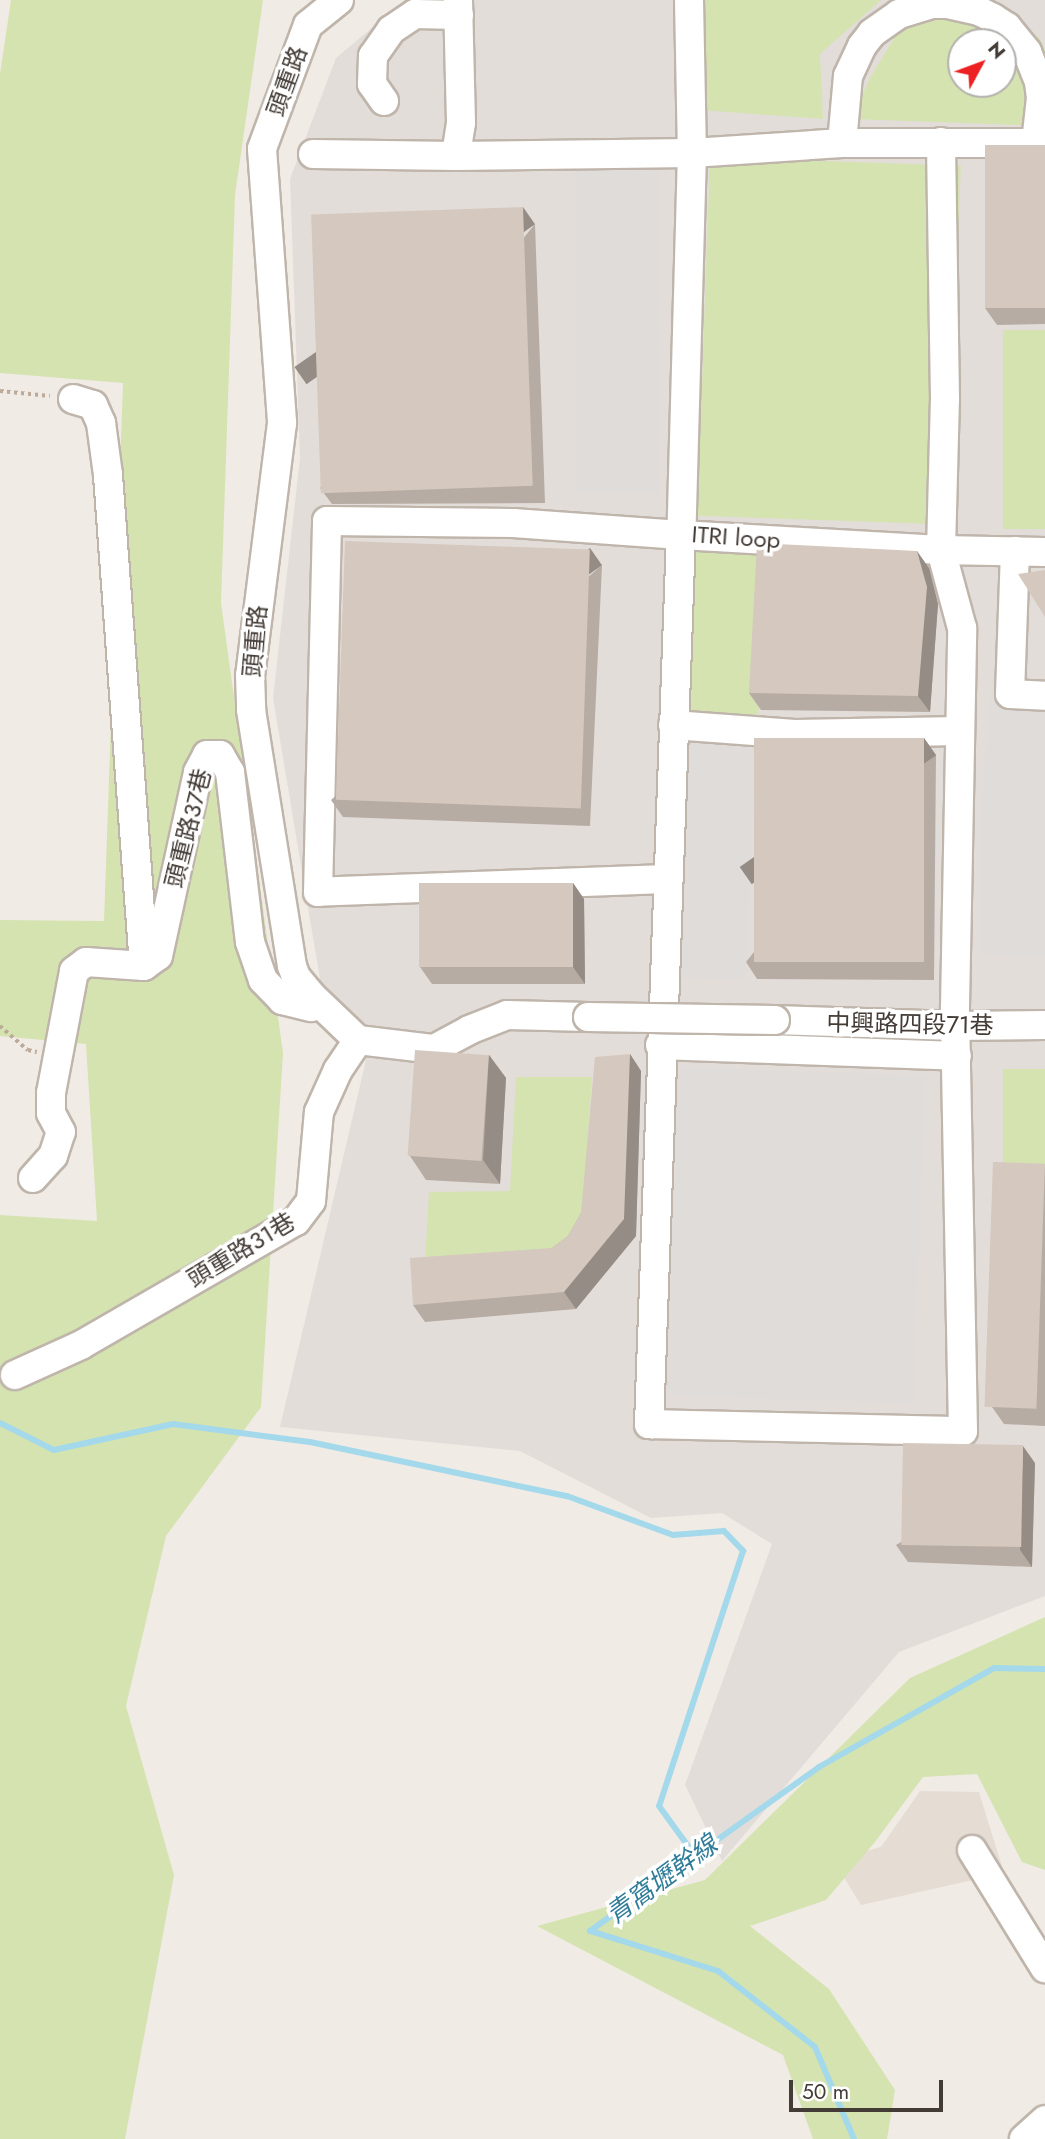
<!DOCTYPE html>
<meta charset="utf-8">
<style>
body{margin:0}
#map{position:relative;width:1045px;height:2139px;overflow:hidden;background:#f1ebe5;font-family:Jost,"Noto Sans TC",sans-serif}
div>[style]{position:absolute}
.residential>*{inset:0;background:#e5dcd3}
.industrial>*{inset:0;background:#e3ddda}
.green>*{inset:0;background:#d4e3b0;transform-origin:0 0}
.parking>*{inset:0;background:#dfdcda;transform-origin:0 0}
.stream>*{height:6px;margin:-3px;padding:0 3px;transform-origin:3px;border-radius:3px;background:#a4d9eb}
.path>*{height:3.5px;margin-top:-1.75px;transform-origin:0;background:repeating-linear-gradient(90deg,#bdab9a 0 3.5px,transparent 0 7px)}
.roads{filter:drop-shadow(2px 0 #bfb5ab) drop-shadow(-2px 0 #bfb5ab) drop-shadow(0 2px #bfb5ab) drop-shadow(0 -2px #bfb5ab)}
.minor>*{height:28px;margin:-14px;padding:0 14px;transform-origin:14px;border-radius:14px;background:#fff}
.bridges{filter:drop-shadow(2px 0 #bfb5ab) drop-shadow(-2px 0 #bfb5ab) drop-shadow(0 2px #bfb5ab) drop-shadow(0 -2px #bfb5ab)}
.minor-bridge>*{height:28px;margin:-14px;padding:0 14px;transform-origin:14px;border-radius:14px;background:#fff}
.wall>*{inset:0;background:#b7aca3}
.shaded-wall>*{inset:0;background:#958c85;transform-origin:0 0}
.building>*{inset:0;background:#d5c8be;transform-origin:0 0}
span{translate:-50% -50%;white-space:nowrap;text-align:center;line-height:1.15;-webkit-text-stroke:7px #fff;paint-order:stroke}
.street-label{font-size:24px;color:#433b35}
.water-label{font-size:26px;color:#317d99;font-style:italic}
.north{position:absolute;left:947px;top:28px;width:70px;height:70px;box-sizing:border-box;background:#fff;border:2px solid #b4b1ae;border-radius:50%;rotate:49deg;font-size:19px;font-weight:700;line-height:28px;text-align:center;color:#433b35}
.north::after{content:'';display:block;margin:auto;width:24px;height:32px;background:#ed2022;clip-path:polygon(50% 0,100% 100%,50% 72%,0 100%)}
.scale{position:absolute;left:789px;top:2080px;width:154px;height:32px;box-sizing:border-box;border:4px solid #433b35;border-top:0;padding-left:9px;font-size:21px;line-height:24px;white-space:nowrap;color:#433b35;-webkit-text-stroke:5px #fff;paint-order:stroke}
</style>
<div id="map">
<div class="residential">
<i style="clip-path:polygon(920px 1791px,979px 1792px,1004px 1873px,861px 1905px,833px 1860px,881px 1847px)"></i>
</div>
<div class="industrial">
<i style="clip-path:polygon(evenodd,405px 0,1045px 0,1045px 1596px,899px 1652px,722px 1861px,685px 1785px,772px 1544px,722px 1513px,651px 1518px,520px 1451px,280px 1427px,366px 1060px,324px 1003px,273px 698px,300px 458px,290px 179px,336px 58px,405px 0,961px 42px,1003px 42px,1003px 84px,961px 84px,961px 42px)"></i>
</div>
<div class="green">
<i style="clip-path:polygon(11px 0,263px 0,235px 195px,221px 603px,283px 1053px,261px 1407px,166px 1536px,126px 1706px,174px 1875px,125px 2139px,0 2139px,0 1215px,97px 1221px,86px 1044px,0 1036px,0 920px,104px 921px,123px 383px,0 373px,0 74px)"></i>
<i style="clip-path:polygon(698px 0,881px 0,820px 54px,823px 119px,701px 110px)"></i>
<i style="clip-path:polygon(evenodd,982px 12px,1039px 37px,1045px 49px,1045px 126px,852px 119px,871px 76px,904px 22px,982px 12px,961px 42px,1003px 42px,1003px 84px,961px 84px,961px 42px)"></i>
<i style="left:710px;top:157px;width:251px;height:359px;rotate:2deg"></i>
<i style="left:1045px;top:330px;width:199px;height:42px;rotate:90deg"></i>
<i style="left:689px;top:550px;width:75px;height:162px;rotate:2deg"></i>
<i style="left:1003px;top:1069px;width:42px;height:102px"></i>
<i style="clip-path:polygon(516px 1077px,592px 1077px,580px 1253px,425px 1263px,429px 1192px,510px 1191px)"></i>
<i style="clip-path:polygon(1045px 1617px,1045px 1870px,1022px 1862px,977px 1774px,923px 1777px,875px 1842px,826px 1900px,750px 1926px,829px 1989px,895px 2090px,887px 2139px,813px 2139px,783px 2055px,537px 1926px,705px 1880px,910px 1678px)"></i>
</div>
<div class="parking">
<i style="left:575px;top:151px;width:84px;height:342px"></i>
<i style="clip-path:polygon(997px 624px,1045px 703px,1045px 957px,980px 954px,980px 818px)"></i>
<i style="left:755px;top:743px;width:237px;height:68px;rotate:92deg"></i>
<i style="left:678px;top:1067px;width:247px;height:328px;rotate:2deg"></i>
</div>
<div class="stream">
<i style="left:0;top:1423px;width:60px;rotate:26.6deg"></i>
<i style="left:54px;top:1450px;width:122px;rotate:-12.3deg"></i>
<i style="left:173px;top:1424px;width:138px;rotate:7.5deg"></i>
<i style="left:310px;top:1442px;width:263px;rotate:11.9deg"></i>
<i style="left:567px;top:1496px;width:113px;rotate:20.2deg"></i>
<i style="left:673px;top:1535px;width:51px;rotate:-4.5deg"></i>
<i style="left:724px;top:1531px;width:28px;rotate:46deg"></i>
<i style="left:743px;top:1551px;width:268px;rotate:108.2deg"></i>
<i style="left:659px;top:1806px;width:63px;rotate:54deg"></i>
<i style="left:854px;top:2139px;width:100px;rotate:-113deg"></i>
<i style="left:815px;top:2047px;width:123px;rotate:-141.9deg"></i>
<i style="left:718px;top:1971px;width:134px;rotate:-162.6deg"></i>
<i style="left:590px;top:1931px;width:282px;rotate:-35.6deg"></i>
<i style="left:819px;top:1767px;width:201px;rotate:-29.5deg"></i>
<i style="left:994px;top:1668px;width:51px;rotate:1.1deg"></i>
</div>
<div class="path">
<i style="left:0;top:391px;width:50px;rotate:5.7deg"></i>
<i style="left:0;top:1026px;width:37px;rotate:41deg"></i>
<i style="left:28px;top:1050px;width:9px;rotate:13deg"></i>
</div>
<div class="roads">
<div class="minor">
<i style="left:339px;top:0;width:40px;rotate:141deg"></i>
<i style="left:308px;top:25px;width:132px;rotate:110.4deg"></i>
<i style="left:262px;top:149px;width:275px;rotate:85.8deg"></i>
<i style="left:282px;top:423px;width:254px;rotate:97.2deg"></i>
<i style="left:250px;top:675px;width:35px;rotate:88deg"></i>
<i style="left:251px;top:710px;width:259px;rotate:80.9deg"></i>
<i style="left:292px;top:966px;width:12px;rotate:70deg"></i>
<i style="left:296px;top:977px;width:26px;rotate:50deg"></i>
<i style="left:313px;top:997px;width:62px;rotate:43.7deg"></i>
<i style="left:358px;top:1040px;width:77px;rotate:6.8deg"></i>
<i style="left:434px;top:1049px;width:40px;rotate:-28deg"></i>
<i style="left:469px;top:1030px;width:41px;rotate:-21.5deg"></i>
<i style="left:507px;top:1015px;width:81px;rotate:1.4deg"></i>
<i style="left:458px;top:0;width:123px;rotate:88.6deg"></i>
<i style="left:461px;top:123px;width:33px;rotate:99deg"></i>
<i style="left:456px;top:156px;width:236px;rotate:-0.7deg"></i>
<i style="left:692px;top:153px;width:150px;rotate:-3.8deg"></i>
<i style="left:842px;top:143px;width:203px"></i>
<i style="left:689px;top:0;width:153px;rotate:88.9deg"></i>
<i style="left:692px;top:153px;width:382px;rotate:91.6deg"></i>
<i style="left:681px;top:535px;width:260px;rotate:3.3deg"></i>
<i style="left:941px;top:550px;width:104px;rotate:1.1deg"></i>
<i style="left:384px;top:101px;width:21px;rotate:-125deg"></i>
<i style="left:372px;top:84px;width:28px;rotate:-88deg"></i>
<i style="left:373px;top:56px;width:32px;rotate:-55deg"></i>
<i style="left:391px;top:30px;width:29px;rotate:-34deg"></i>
<i style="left:415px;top:14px;width:44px;rotate:1.3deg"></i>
<i style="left:842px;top:143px;width:67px;rotate:-84.9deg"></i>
<i style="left:848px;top:76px;width:33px;rotate:-65deg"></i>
<i style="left:862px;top:46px;width:16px;rotate:-52deg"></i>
<i style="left:872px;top:33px;width:33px;rotate:-35deg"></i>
<i style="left:899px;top:14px;width:34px;rotate:-17deg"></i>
<i style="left:931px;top:4px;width:17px"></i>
<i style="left:948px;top:4px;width:32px;rotate:13deg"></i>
<i style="left:979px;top:11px;width:16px;rotate:27deg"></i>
<i style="left:993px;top:18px;width:17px;rotate:33deg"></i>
<i style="left:1007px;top:27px;width:32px;rotate:51deg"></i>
<i style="left:1027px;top:52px;width:32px;rotate:68deg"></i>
<i style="left:1039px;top:82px;width:16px;rotate:83deg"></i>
<i style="left:1041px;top:98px;width:44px;rotate:96.5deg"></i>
<i style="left:313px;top:154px;width:143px;rotate:0.8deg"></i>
<i style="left:73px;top:399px;width:21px;rotate:17deg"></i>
<i style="left:93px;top:405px;width:20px;rotate:66deg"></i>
<i style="left:101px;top:423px;width:52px;rotate:82.3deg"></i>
<i style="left:108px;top:475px;width:492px;rotate:85.8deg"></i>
<i style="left:1015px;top:551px;width:143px;rotate:92deg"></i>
<i style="left:1010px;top:694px;width:35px;rotate:3deg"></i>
<i style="left:673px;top:725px;width:122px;rotate:4.2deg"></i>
<i style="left:795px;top:734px;width:165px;rotate:-1deg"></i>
<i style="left:666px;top:879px;width:348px;rotate:177.9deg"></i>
<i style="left:318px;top:892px;width:371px;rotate:-88.6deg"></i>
<i style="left:327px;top:521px;width:186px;rotate:0.6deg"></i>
<i style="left:513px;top:523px;width:168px;rotate:4.1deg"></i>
<i style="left:681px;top:535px;width:890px;rotate:92.06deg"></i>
<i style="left:649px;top:1424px;width:314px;rotate:1.3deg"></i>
<i style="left:963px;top:1431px;width:424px;rotate:-91.1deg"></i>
<i style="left:955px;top:1007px;width:379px;rotate:-88.9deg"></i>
<i style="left:962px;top:628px;width:81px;rotate:-105.1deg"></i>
<i style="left:941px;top:550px;width:151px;rotate:-88.5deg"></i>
<i style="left:945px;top:399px;width:257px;rotate:-90.9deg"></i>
<i style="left:775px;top:1020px;width:180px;rotate:1.9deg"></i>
<i style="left:955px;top:1026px;width:90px;rotate:-0.6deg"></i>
<i style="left:660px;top:1045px;width:297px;rotate:2.1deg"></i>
<i style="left:33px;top:1178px;width:30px;rotate:-48deg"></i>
<i style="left:53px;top:1156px;width:25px;rotate:-72deg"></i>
<i style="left:61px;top:1132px;width:21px;rotate:-118deg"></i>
<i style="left:51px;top:1113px;width:20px;rotate:-90deg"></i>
<i style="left:51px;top:1093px;width:124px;rotate:-79.3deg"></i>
<i style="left:74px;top:971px;width:15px;rotate:-37deg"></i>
<i style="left:86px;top:962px;width:58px;rotate:3.9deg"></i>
<i style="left:144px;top:966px;width:17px;rotate:-36deg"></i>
<i style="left:158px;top:956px;width:188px;rotate:-77.7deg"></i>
<i style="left:198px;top:772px;width:19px;rotate:-62deg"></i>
<i style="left:207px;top:755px;width:13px"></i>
<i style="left:220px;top:755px;width:20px;rotate:60deg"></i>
<i style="left:230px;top:772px;width:171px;rotate:83.3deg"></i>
<i style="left:250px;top:942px;width:40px;rotate:71.1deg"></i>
<i style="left:263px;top:980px;width:28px;rotate:46deg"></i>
<i style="left:282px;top:1000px;width:30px;rotate:14deg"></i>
<i style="left:15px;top:1375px;width:72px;rotate:-24.4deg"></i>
<i style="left:81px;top:1345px;width:248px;rotate:-30deg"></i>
<i style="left:296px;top:1221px;width:25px;rotate:-53deg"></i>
<i style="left:311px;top:1201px;width:89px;rotate:-84.9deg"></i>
<i style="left:319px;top:1112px;width:46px;rotate:-65.7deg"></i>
<i style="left:338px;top:1070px;width:36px;rotate:-56deg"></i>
<i style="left:972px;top:1850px;width:139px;rotate:58.3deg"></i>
<i style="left:1024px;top:2139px;width:28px;rotate:-42deg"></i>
</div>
</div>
<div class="bridges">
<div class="minor-bridge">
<i style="left:588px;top:1017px;width:187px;rotate:0.9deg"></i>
</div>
</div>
<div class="wall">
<i style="clip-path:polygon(1045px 145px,1045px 324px,997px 325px,985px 308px)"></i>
<i style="clip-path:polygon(535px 224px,545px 503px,332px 504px,320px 488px)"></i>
<i style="clip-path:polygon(602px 565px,590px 826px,343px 817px,331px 800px)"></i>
<i style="clip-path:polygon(929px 568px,938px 604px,930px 712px,761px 710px,749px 693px)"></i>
<i style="clip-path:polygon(924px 738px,936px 755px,934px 980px,757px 979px,746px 962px)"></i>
<i style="clip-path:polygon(573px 883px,584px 899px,585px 984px,432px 984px,420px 967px)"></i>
<i style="clip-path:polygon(630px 1054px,641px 1071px,636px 1236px,576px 1309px,425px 1322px,413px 1305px,552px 1248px,568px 1236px,581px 1213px)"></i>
<i style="clip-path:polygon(489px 1055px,506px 1078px,500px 1184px,426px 1180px,410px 1156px)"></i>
<i style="clip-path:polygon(1045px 1164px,1045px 1426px,1004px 1424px,992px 1407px)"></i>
<i style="clip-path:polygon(1035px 1463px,1032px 1567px,908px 1562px,896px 1545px)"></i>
</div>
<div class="shaded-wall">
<i style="left:523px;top:207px;width:21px;height:279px;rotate:55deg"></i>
<i style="left:590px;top:548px;width:21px;height:261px;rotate:55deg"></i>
<i style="clip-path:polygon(917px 551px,929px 568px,938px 604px,930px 712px,918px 696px)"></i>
<i style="left:924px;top:738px;width:21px;height:225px;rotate:55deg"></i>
<i style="clip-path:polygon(573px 883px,584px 899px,585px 984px,573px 967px)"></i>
<i style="clip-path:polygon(630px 1054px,641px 1071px,636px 1236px,576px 1309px,564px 1292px)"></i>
<i style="clip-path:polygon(489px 1055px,506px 1078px,500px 1184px,483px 1160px)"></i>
<i style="clip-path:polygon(1023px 1446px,1035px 1463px,1032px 1567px,1020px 1550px)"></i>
</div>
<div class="building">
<i style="left:985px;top:145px;width:60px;height:163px"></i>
<i style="left:523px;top:207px;width:279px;height:212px;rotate:88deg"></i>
<i style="left:345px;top:541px;width:245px;height:259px;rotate:2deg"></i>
<i style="clip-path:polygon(757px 543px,917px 551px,927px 587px,918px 696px,749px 693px)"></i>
<i style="clip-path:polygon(1045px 570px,1045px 617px,1018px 574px)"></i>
<i style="left:754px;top:738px;width:170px;height:224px"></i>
<i style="left:573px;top:883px;width:84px;height:154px;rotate:90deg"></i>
<i style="left:415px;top:1050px;width:74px;height:106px;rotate:4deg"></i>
<i style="clip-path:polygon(630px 1054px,624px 1219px,564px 1292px,413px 1305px,410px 1258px,552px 1248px,568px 1236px,581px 1213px,595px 1057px)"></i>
<i style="left:993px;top:1162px;width:52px;height:245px;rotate:2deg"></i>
<i style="left:903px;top:1443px;width:120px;height:102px;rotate:1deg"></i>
</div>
<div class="street-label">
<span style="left:287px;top:81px;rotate:-70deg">頭重路</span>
<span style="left:736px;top:537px;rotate:4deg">ITRI loop</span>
<span style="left:255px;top:641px;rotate:-85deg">頭重路</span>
<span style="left:188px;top:828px;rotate:-76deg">頭重路37巷</span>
<span style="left:910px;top:1024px;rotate:1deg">中興路四段71巷</span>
<span style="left:241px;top:1250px;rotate:-31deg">頭重路31巷</span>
</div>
<div class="water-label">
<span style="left:662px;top:1880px;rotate:-36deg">青窩壢幹線</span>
</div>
<div class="north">N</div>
<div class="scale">50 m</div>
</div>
